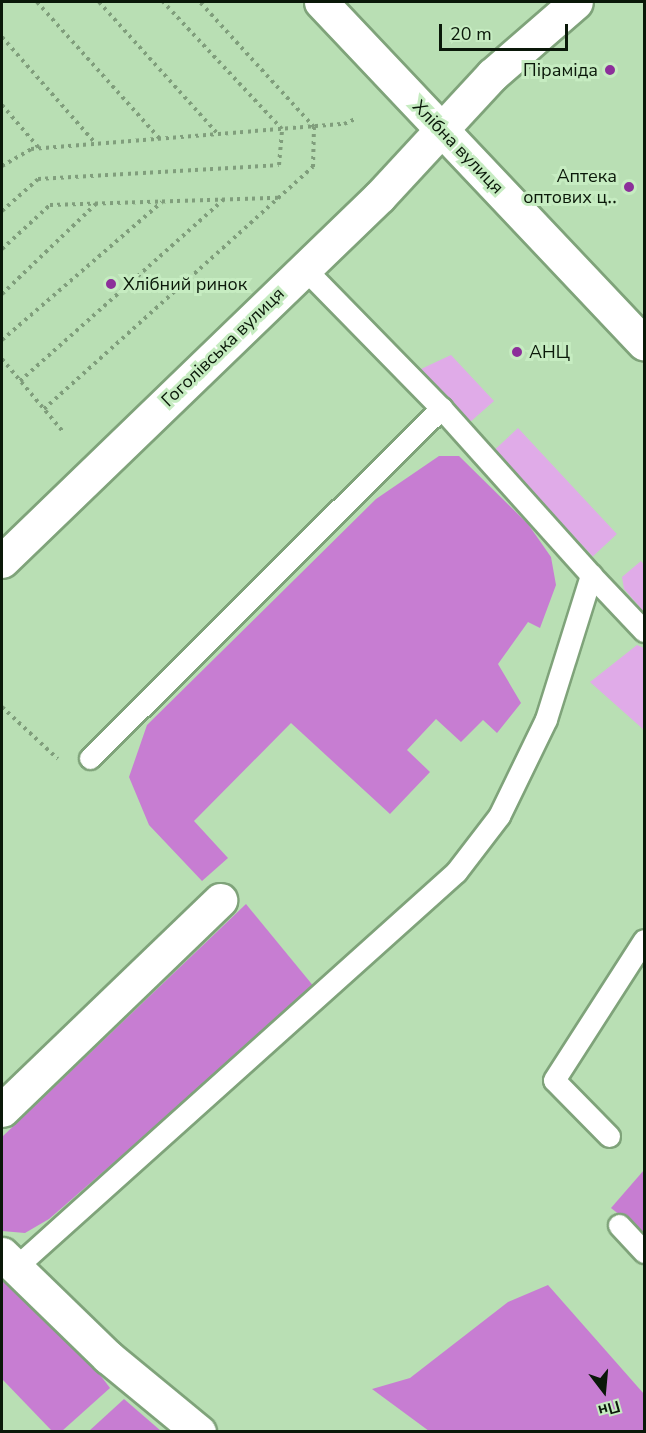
<!DOCTYPE html>
<meta charset="utf-8">
<style>
body{margin:0}
#map{position:relative;width:646px;height:1433px;overflow:hidden;background:#b9dfb4;font-family:"Nunito Sans",sans-serif}
div>[style]{position:absolute}
.green>*{inset:0;background:#e0abe8;transform-origin:0 0}
.forest>*{inset:0;background:#c77dd2}
.path>*{height:4px;margin-top:-2px;transform-origin:0;background:repeating-linear-gradient(90deg,#809e7c 0 3px,transparent 0 7.5px)}
.roads{filter:drop-shadow(2px 0 #7fa37a) drop-shadow(-2px 0 #7fa37a) drop-shadow(0 2px #7fa37a) drop-shadow(0 -2px #7fa37a)}
.lane>*{height:21px;margin:-10.5px;padding:0 10.5px;transform-origin:10.5px;border-radius:10.5px;background:#fff}
.street>*{height:33px;margin:-16.5px;padding:0 16.5px;transform-origin:16.5px;border-radius:16.5px;background:#fff}
.secondary>*{height:33px;margin:-16.5px;padding:0 16.5px;transform-origin:16.5px;border-radius:16.5px;background:#fff}
.dots>*{width:16px;height:16px;translate:-50% -50%;box-sizing:border-box;border:3px solid #c6ecc1;border-radius:50%}
span{translate:-50% -50%;white-space:nowrap;text-align:center;line-height:1.15;-webkit-text-stroke:6px #c6ecc1;paint-order:stroke}
.poi-label{font-size:18px;color:#0a1809}
.right{translate:-100% -50%;text-align:right}
.left{translate:0 -50%;text-align:left}
.street-label{font-size:18px;color:#0a1809}
.frame{position:absolute;inset:0;border:3px solid #0a1809;pointer-events:none}
.north{position:absolute;left:574px;top:1361px;width:60px;height:60px;-webkit-text-stroke:4px #c6ecc1;paint-order:stroke;rotate:164deg;font-size:16px;font-weight:700;line-height:24px;text-align:center;color:#0a1809}
.north::after{content:'';display:block;margin:auto;width:21px;height:27px;background:#0a1809;clip-path:polygon(50% 0,100% 100%,50% 72%,0 100%)}
.scale{position:absolute;left:439px;top:24px;width:129px;height:27px;box-sizing:border-box;border:3px solid #0a1809;border-top:0;padding-left:8px;font-size:18px;line-height:21px;white-space:nowrap;color:#0a1809;-webkit-text-stroke:4px #c6ecc1;paint-order:stroke}
</style>
<div id="map">
<div class="green">
<i style="clip-path:polygon(451px 355px,494px 401px,469px 423px,421px 369px)"></i>
<i style="left:518px;top:428px;width:145px;height:33px;rotate:47deg"></i>
<i style="clip-path:polygon(641px 561px,644px 565px,644px 612px,624px 589px,622px 577px)"></i>
<i style="clip-path:polygon(637px 645px,644px 648px,644px 730px,590px 682px)"></i>
</div>
<div class="forest">
<i style="clip-path:polygon(439px 456px,459px 456px,528px 524px,551px 557px,556px 585px,540px 628px,528px 622px,498px 664px,521px 703px,497px 733px,483px 720px,461px 742px,436px 719px,407px 750px,430px 772px,390px 814px,291px 723px,194px 821px,228px 858px,202px 881px,149px 825px,129px 777px,147px 725px,376px 499px)"></i>
<i style="clip-path:polygon(246px 904px,315px 988px,49px 1219px,25px 1233px,2px 1231px,2px 1137px)"></i>
<i style="clip-path:polygon(644px 1170px,644px 1234px,611px 1208px)"></i>
<i style="clip-path:polygon(2px 1275px,84px 1354px,110px 1388px,62px 1431px,52px 1431px,2px 1379px)"></i>
<i style="clip-path:polygon(548px 1285px,644px 1394px,644px 1431px,429px 1431px,372px 1389px,410px 1378px,508px 1302px)"></i>
<i style="clip-path:polygon(124px 1399px,161px 1431px,89px 1431px)"></i>
</div>
<div class="path">
<i style="left:37px;top:2px;width:183px;rotate:48.1deg"></i>
<i style="left:99px;top:2px;width:178px;rotate:48deg"></i>
<i style="left:2px;top:37px;width:142px;rotate:48.7deg"></i>
<i style="left:2px;top:105px;width:57px;rotate:49.3deg"></i>
<i style="left:2px;top:166px;width:34px;rotate:-30deg"></i>
<i style="left:31px;top:149px;width:314px;rotate:-4.6deg"></i>
<i style="left:344px;top:124px;width:12px;rotate:-24deg"></i>
<i style="left:2px;top:211px;width:48px;rotate:-41.6deg"></i>
<i style="left:38px;top:179px;width:241px;rotate:-3.3deg"></i>
<i style="left:279px;top:165px;width:36px;rotate:-85deg"></i>
<i style="left:282px;top:129px;width:174px;rotate:-133.1deg"></i>
<i style="left:2px;top:249px;width:65px;rotate:-42.5deg"></i>
<i style="left:50px;top:205px;width:228px;rotate:-1.8deg"></i>
<i style="left:2px;top:294px;width:130px;rotate:-43.8deg"></i>
<i style="left:2px;top:340px;width:211px;rotate:-40.8deg"></i>
<i style="left:2px;top:359px;width:97px;rotate:50deg"></i>
<i style="left:20px;top:381px;width:272px;rotate:-41.7deg"></i>
<i style="left:44px;top:409px;width:362px;rotate:-42deg"></i>
<i style="left:313px;top:167px;width:40px;rotate:-88.6deg"></i>
<i style="left:314px;top:127px;width:169px;rotate:-132.4deg"></i>
<i style="left:2px;top:707px;width:76px;rotate:42.9deg"></i>
</div>
<div class="roads">
<div class="lane">
<i style="left:591px;top:575px;width:77px;rotate:46.6deg"></i>
<i style="left:90px;top:758px;width:496px;rotate:-44.9deg"></i>
<i style="left:609px;top:1136px;width:78px;rotate:-134.5deg"></i>
<i style="left:554px;top:1080px;width:166px;rotate:-57.3deg"></i>
<i style="left:619px;top:1225px;width:37px;rotate:47deg"></i>
<i style="left:17px;top:1266px;width:590px;rotate:-41.91deg"></i>
<i style="left:456px;top:872px;width:71px;rotate:-52.5deg"></i>
<i style="left:499px;top:816px;width:108px;rotate:-64.1deg"></i>
<i style="left:546px;top:719px;width:151px;rotate:-72.6deg"></i>
<i style="left:591px;top:575px;width:224px;rotate:-131.9deg"></i>
<i style="left:441px;top:408px;width:194px;rotate:-134.4deg"></i>
</div>
<div class="street">
<i style="left:2px;top:561px;width:525px;rotate:-44deg"></i>
<i style="left:380px;top:196px;width:165px;rotate:-47.2deg"></i>
<i style="left:492px;top:75px;width:111px;rotate:-41deg"></i>
<i style="left:2px;top:1110px;width:303px;rotate:-43.9deg"></i>
<i style="left:2px;top:1254px;width:148px;rotate:44.2deg"></i>
<i style="left:108px;top:1357px;width:118px;rotate:39.5deg"></i>
</div>
<div class="secondary">
<i style="left:321px;top:2px;width:470px;rotate:46.6deg"></i>
</div>
</div>
<div class="dots">
<i style="left:610px;top:70px;background:#8c2f9a"></i>
<i style="left:629px;top:187px;background:#8c2f9a"></i>
<i style="left:111px;top:284px;background:#8c2f9a"></i>
<i style="left:517px;top:352px;background:#8c2f9a"></i>
</div>
<div class="poi-label">
<span class="right" style="left:598px;top:70px">Піраміда</span>
<span class="right" style="left:617px;top:187px">Аптека<br>оптових ц‥</span>
<span class="left" style="left:123px;top:284px">Хлібний ринок</span>
<span class="left" style="left:529px;top:352px">АНЦ</span>
</div>
<div class="street-label">
<span style="left:458px;top:147px;rotate:46deg">Хлібна вулиця</span>
<span style="left:223px;top:347px;rotate:-44deg">Гоголівська вулиця</span>
</div>
<div class="frame"></div>
<div class="north">Пн</div>
<div class="scale">20 m</div>
</div>
